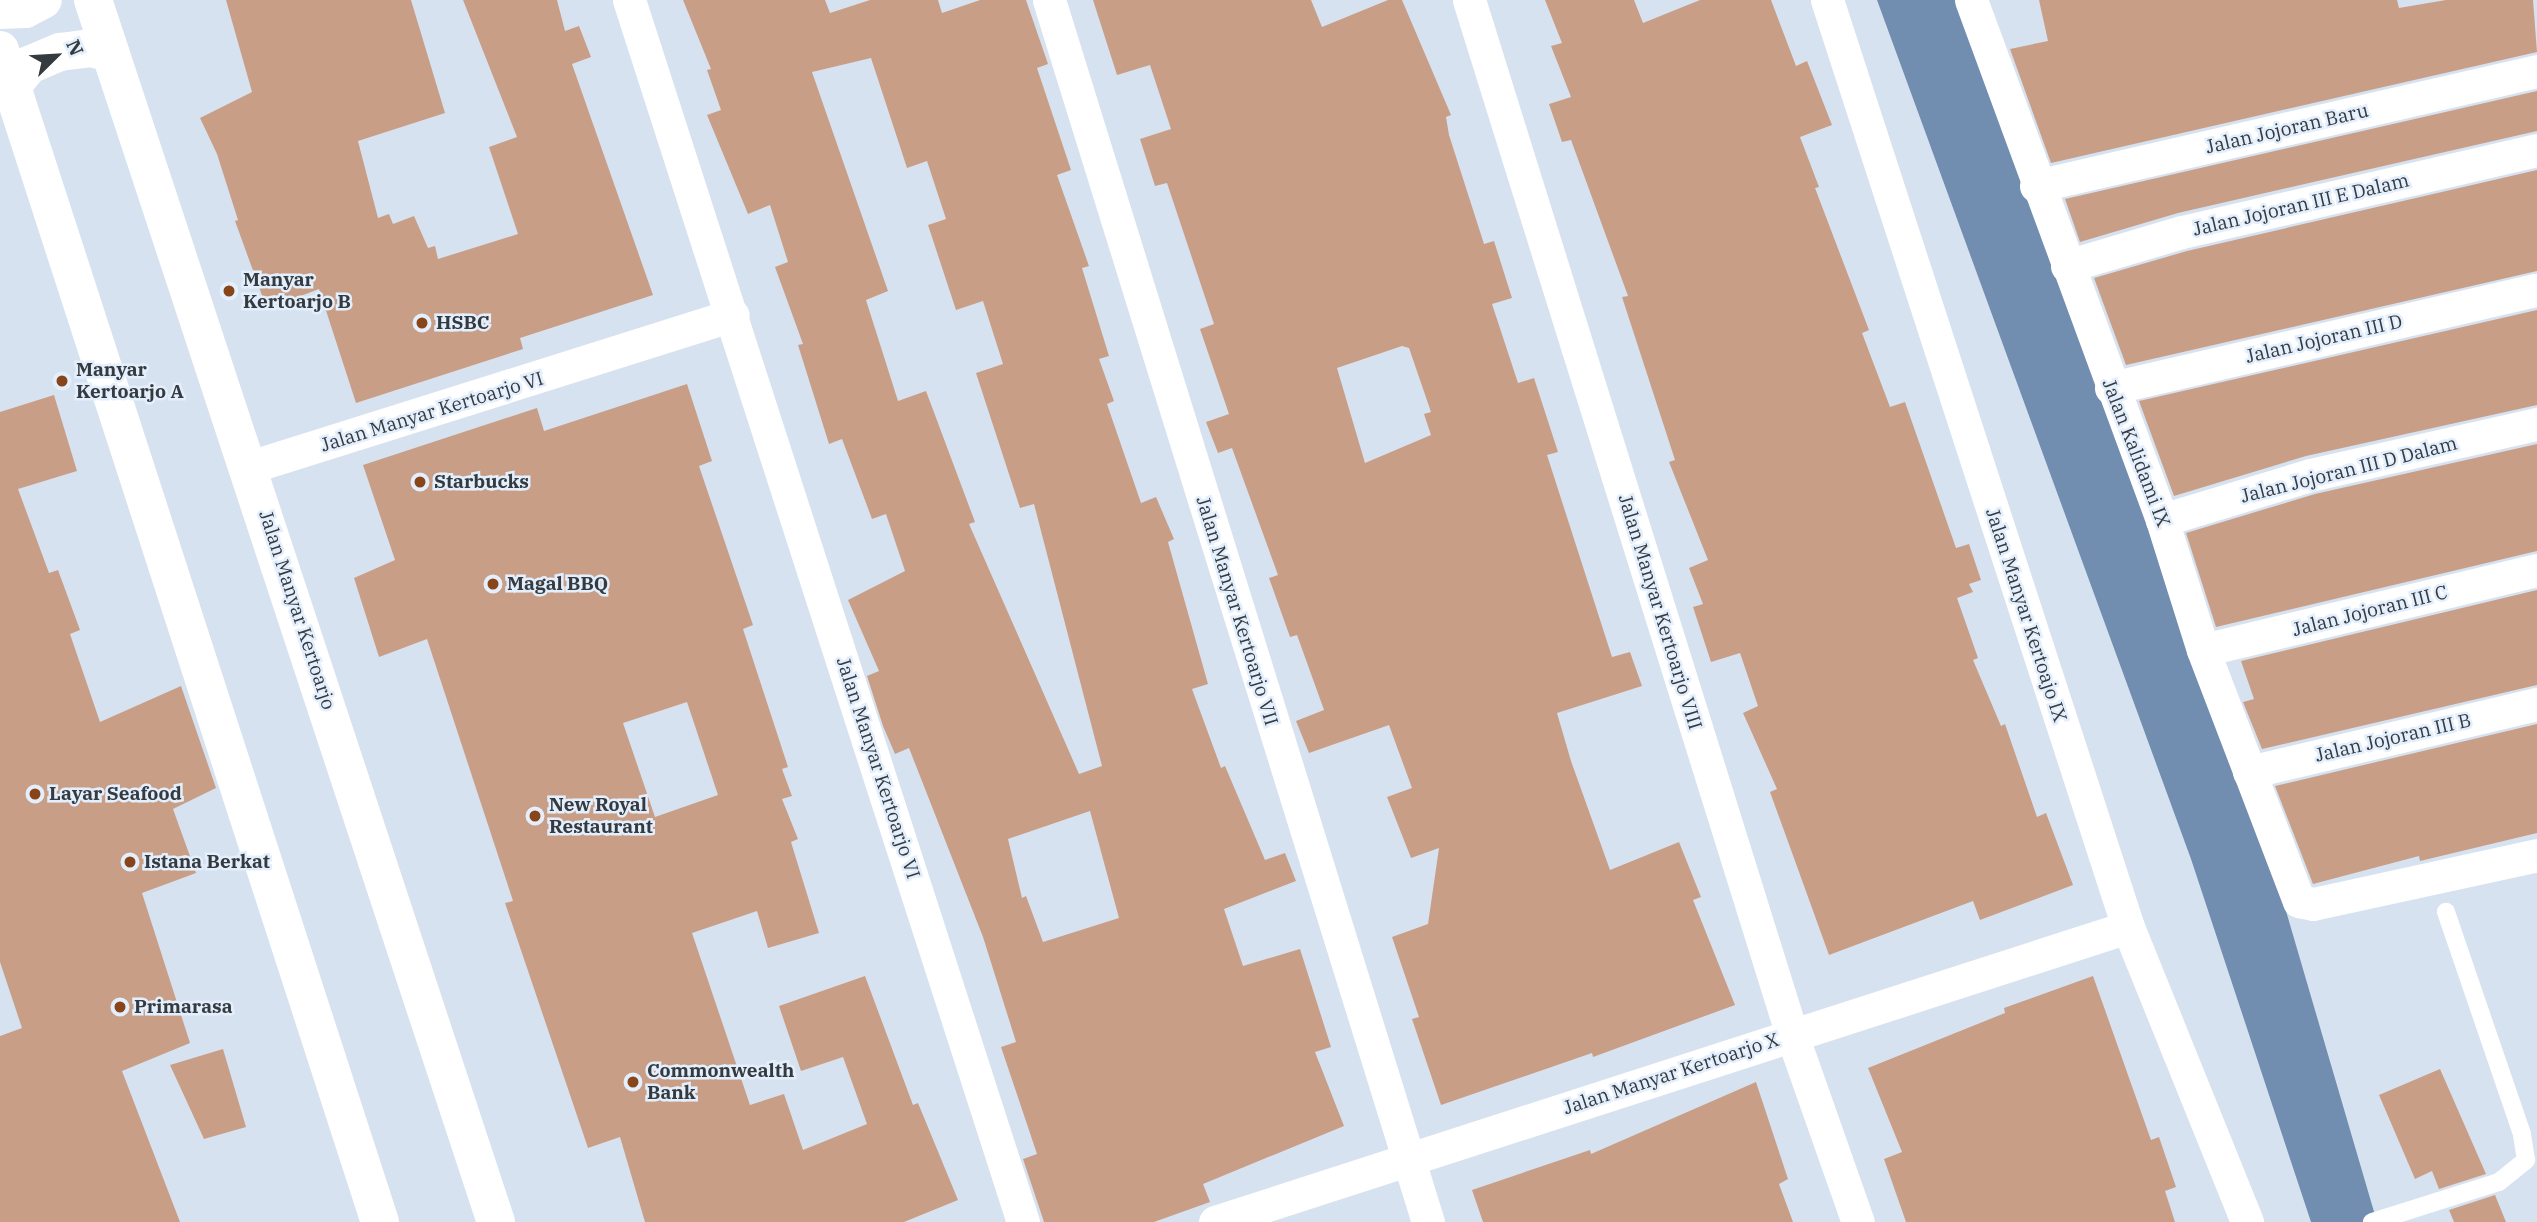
<!DOCTYPE html>
<style>
body{margin:0}
#map{position:relative;width:2537px;height:1222px;overflow:hidden;background:#d7e2f0;font-family:"IBM Plex Serif",serif}
div>[style]{position:absolute}
.water>*{inset:0;background:#718daf}
.building>*{inset:0;background:#c99e87}
.service>*{height:18px;margin:-9px;padding:0 9px;transform-origin:9px;border-radius:9px;background:#fff}
.minor>*{height:33px;margin:-16.5px;padding:0 16.5px;transform-origin:16.5px;border-radius:16.5px;background:#fff}
.primary>*{height:38px;margin:-19px;padding:0 19px;transform-origin:19px;border-radius:19px;background:#fff}
.dots>*{width:19px;height:19px;translate:-50% -50%;box-sizing:border-box;border:4px solid #e4effd;border-radius:50%}
span{translate:-50% -50%;white-space:nowrap;text-align:center;line-height:1.15;-webkit-text-stroke:5px #e4effd;paint-order:stroke}
.street-label{font-size:19px;color:#353a3f}
.poi-label{font-size:19px;color:#353a3f;font-weight:700}
.left{translate:0 -50%;text-align:left}
.north{position:absolute;left:21px;top:21px;width:70px;height:70px;-webkit-text-stroke:5px #e4effd;paint-order:stroke;rotate:66deg;font-size:19px;font-weight:700;line-height:28px;text-align:center;color:#353a3f}
.north::after{content:'';display:block;margin:auto;width:24px;height:32px;background:#353a3f;clip-path:polygon(50% 0,100% 100%,50% 72%,0 100%)}
</style>
<div id="map">
<div class="water">
<i style="clip-path:polygon(1877px 0,1964px 0,2262px 829px,2377px 1222px,2311px 1222px,2191px 859px)"></i>
</div>
<div class="building">
<i style="clip-path:polygon(226px 0,411px 0,445px 113px,358px 141px,378px 218px,389px 214px,393px 224px,414px 216px,428px 248px,435px 246px,438px 259px,518px 234px,489px 147px,517px 137px,463px 0,557px 0,565px 31px,579px 26px,591px 57px,572px 64px,653px 295px,520px 338px,523px 349px,356px 403px,319px 289px,267px 309px,235px 221px,238px 220px,217px 154px,200px 118px,252px 92px)"></i>
<i style="clip-path:polygon(evenodd,683px 0,825px 0,830px 13px,870px 0,938px 0,942px 13px,980px 0,1026px 0,1048px 64px,1037px 68px,1071px 170px,1057px 175px,1089px 266px,1082px 268px,1109px 356px,1099px 359px,1114px 401px,1107px 404px,1141px 503px,1156px 497px,1174px 539px,1168px 542px,1208px 684px,1192px 689px,1221px 768px,1225px 766px,1265px 860px,1285px 853px,1296px 881px,1224px 909px,1243px 966px,1300px 949px,1331px 1047px,1315px 1052px,1344px 1126px,1203px 1184px,1210px 1202px,1154px 1222px,1044px 1222px,1023px 1159px,1037px 1154px,1001px 1047px,1016px 1042px,983px 937px,909px 748px,895px 754px,883px 726px,867px 676px,879px 671px,848px 600px,905px 571px,886px 514px,872px 519px,842px 439px,829px 444px,798px 345px,803px 344px,775px 267px,788px 262px,770px 205px,748px 214px,707px 115px,721px 110px,707px 70px,711px 69px,683px 0,871px 58px,907px 168px,927px 161px,946px 219px,928px 225px,956px 310px,983px 301px,1003px 364px,976px 373px,1020px 508px,1034px 504px,1102px 766px,1079px 774px,969px 524px,975px 522px,926px 391px,898px 401px,866px 300px,888px 291px,812px 72px,871px 58px,683px 0,1090px 811px,1119px 918px,1043px 942px,1026px 896px,1022px 898px,1008px 839px,1090px 811px)"></i>
<i style="clip-path:polygon(evenodd,1093px 0,1311px 0,1322px 27px,1388px 0,1402px 0,1451px 115px,1446px 117px,1449px 135px,1484px 244px,1494px 241px,1512px 298px,1492px 304px,1518px 383px,1534px 378px,1558px 452px,1547px 455px,1612px 657px,1630px 652px,1642px 686px,1557px 713px,1571px 761px,1610px 870px,1679px 842px,1701px 897px,1693px 900px,1735px 1005px,1593px 1057px,1592px 1053px,1441px 1105px,1412px 1019px,1419px 1017px,1392px 937px,1428px 924px,1439px 848px,1411px 858px,1387px 797px,1412px 788px,1389px 725px,1309px 753px,1296px 721px,1324px 710px,1297px 635px,1290px 637px,1269px 578px,1278px 575px,1232px 448px,1218px 453px,1206px 422px,1229px 414px,1200px 329px,1214px 324px,1167px 183px,1155px 186px,1140px 139px,1171px 129px,1150px 65px,1117px 75px,1093px 0,1402px 346px,1409px 348px,1431px 412px,1424px 414px,1431px 435px,1365px 463px,1337px 368px,1402px 346px)"></i>
<i style="clip-path:polygon(1545px 0,1634px 0,1643px 23px,1700px 0,1771px 0,1796px 66px,1807px 61px,1832px 125px,1800px 137px,1819px 187px,1815px 188px,1869px 330px,1862px 333px,1890px 407px,1905px 402px,1956px 548px,1969px 544px,1981px 580px,1969px 584px,1973px 592px,1957px 598px,1978px 658px,1973px 660px,2001px 726px,2005px 724px,2037px 817px,2046px 813px,2073px 885px,1980px 920px,1973px 901px,1829px 955px,1770px 792px,1777px 789px,1743px 713px,1758px 706px,1740px 653px,1711px 662px,1693px 607px,1703px 604px,1689px 568px,1708px 560px,1669px 462px,1675px 460px,1622px 297px,1628px 296px,1571px 140px,1562px 142px,1549px 104px,1571px 97px,1551px 46px,1562px 43px)"></i>
<i style="clip-path:polygon(2039px 0,2397px 0,2399px 8px,2446px 0,2533px 0,2537px 52px,2051px 163px,2010px 49px,2048px 41px)"></i>
<i style="clip-path:polygon(2537px 91px,2537px 131px,2178px 213px,2080px 242px,2065px 199px)"></i>
<i style="clip-path:polygon(2537px 170px,2537px 271px,2126px 365px,2094px 278px,2187px 251px)"></i>
<i style="clip-path:polygon(2537px 310px,2537px 405px,2306px 456px,2174px 496px,2139px 401px)"></i>
<i style="clip-path:polygon(evenodd,687px 384px,712px 461px,699px 466px,753px 625px,743px 629px,788px 767px,782px 769px,792px 796px,782px 799px,798px 839px,791px 842px,819px 933px,768px 948px,757px 911px,692px 933px,750px 1105px,784px 1094px,803px 1150px,867px 1124px,843px 1057px,801px 1071px,779px 1006px,865px 976px,913px 1105px,918px 1103px,958px 1200px,904px 1222px,645px 1222px,620px 1137px,588px 1148px,505px 903px,513px 901px,427px 639px,379px 657px,354px 578px,395px 560px,363px 465px,537px 408px,544px 431px,687px 384px,687px 702px,718px 795px,655px 817px,623px 723px,687px 702px)"></i>
<i style="clip-path:polygon(54px 395px,77px 471px,18px 489px,49px 573px,58px 570px,80px 630px,70px 634px,100px 722px,181px 686px,216px 788px,173px 809px,196px 873px,142px 893px,190px 1043px,122px 1071px,180px 1222px,0 1222px,0 1036px,22px 1028px,0 962px,0 412px)"></i>
<i style="clip-path:polygon(2537px 444px,2537px 551px,2216px 627px,2186px 533px,2315px 494px)"></i>
<i style="clip-path:polygon(2537px 590px,2537px 685px,2262px 749px,2243px 702px,2254px 699px,2241px 661px)"></i>
<i style="clip-path:polygon(2537px 724px,2537px 833px,2420px 861px,2419px 856px,2313px 884px,2275px 786px)"></i>
<i style="clip-path:polygon(2093px 976px,2151px 1140px,2159px 1137px,2176px 1187px,2165px 1191px,2175px 1222px,1906px 1222px,1884px 1159px,1902px 1152px,1868px 1068px,2005px 1013px,2004px 1008px)"></i>
<i style="clip-path:polygon(223px 1049px,246px 1127px,204px 1139px,170px 1065px)"></i>
<i style="clip-path:polygon(2440px 1069px,2486px 1174px,2439px 1189px,2432px 1171px,2415px 1179px,2379px 1095px)"></i>
<i style="clip-path:polygon(1756px 1082px,1788px 1179px,1779px 1184px,1793px 1222px,1483px 1222px,1472px 1190px,1590px 1150px,1591px 1154px)"></i>
<i style="clip-path:polygon(2495px 1195px,2506px 1222px,2454px 1222px,2449px 1210px)"></i>
</div>
<div class="service">
<i style="left:2372px;top:1222px;width:133px;rotate:-17.5deg"></i>
<i style="left:2499px;top:1182px;width:35px;rotate:-39deg"></i>
<i style="left:2526px;top:1160px;width:26px;rotate:-99deg"></i>
<i style="left:2522px;top:1134px;width:235px;rotate:-108.9deg"></i>
</div>
<div class="minor">
<i style="left:629px;top:0;width:1284px;rotate:72.13deg"></i>
<i style="left:1049px;top:0;width:1279px;rotate:72.77deg"></i>
<i style="left:1469px;top:0;width:1084px;rotate:72.67deg"></i>
<i style="left:1792px;top:1035px;width:198px;rotate:70.6deg"></i>
<i style="left:1827px;top:0;width:975px;rotate:72.01deg"></i>
<i style="left:2128px;top:927px;width:318px;rotate:68deg"></i>
<i style="left:1971px;top:0;width:554px;rotate:69.83deg"></i>
<i style="left:2162px;top:520px;width:136px;rotate:72.5deg"></i>
<i style="left:2203px;top:650px;width:269px;rotate:69.1deg"></i>
<i style="left:2299px;top:901px;width:14px;rotate:12deg"></i>
<i style="left:2313px;top:904px;width:229px;rotate:-12.3deg"></i>
<i style="left:2036px;top:186px;width:514px;rotate:-12.93deg"></i>
<i style="left:2067px;top:266px;width:120px;rotate:-16.5deg"></i>
<i style="left:2182px;top:232px;width:364px;rotate:-13deg"></i>
<i style="left:2111px;top:388px;width:437px;rotate:-13deg"></i>
<i style="left:250px;top:467px;width:506px;rotate:-17.47deg"></i>
<i style="left:2162px;top:520px;width:155px;rotate:-16.9deg"></i>
<i style="left:2310px;top:475px;width:233px;rotate:-12.7deg"></i>
<i style="left:2203px;top:650px;width:343px;rotate:-13.5deg"></i>
<i style="left:2249px;top:772px;width:296px;rotate:-13.3deg"></i>
<i style="left:1215px;top:1222px;width:959px;rotate:-17.91deg"></i>
</div>
<div class="primary">
<i style="left:93px;top:0;width:1287px;rotate:71.75deg"></i>
<i style="left:0;top:10px;width:25px;rotate:-2deg"></i>
<i style="left:25px;top:9px;width:20px;rotate:-27deg"></i>
<i style="left:0;top:50px;width:1232px;rotate:72.04deg"></i>
<i style="left:12px;top:86px;width:27px;rotate:-51deg"></i>
<i style="left:29px;top:65px;width:34px;rotate:-23deg"></i>
<i style="left:60px;top:52px;width:31px;rotate:-7deg"></i>
<i style="left:91px;top:48px;width:20px;rotate:15deg"></i>
</div>
<div class="dots">
<i style="left:229px;top:291px;background:#89451a"></i>
<i style="left:422px;top:323px;background:#89451a"></i>
<i style="left:62px;top:381px;background:#89451a"></i>
<i style="left:420px;top:482px;background:#89451a"></i>
<i style="left:493px;top:584px;background:#89451a"></i>
<i style="left:35px;top:794px;background:#89451a"></i>
<i style="left:535px;top:816px;background:#89451a"></i>
<i style="left:130px;top:862px;background:#89451a"></i>
<i style="left:120px;top:1007px;background:#89451a"></i>
<i style="left:633px;top:1082px;background:#89451a"></i>
</div>
<div class="street-label">
<span style="left:2287px;top:129px;rotate:-13deg">Jalan Jojoran Baru</span>
<span style="left:2301px;top:205px;rotate:-13deg">Jalan Jojoran III E Dalam</span>
<span style="left:2324px;top:339px;rotate:-13deg">Jalan Jojoran III D</span>
<span style="left:432px;top:412px;rotate:-17deg">Jalan Manyar Kertoarjo VI</span>
<span style="left:2136px;top:453px;rotate:69deg">Jalan Kalidami IX</span>
<span style="left:2349px;top:470px;rotate:-14deg">Jalan Jojoran III D Dalam</span>
<span style="left:297px;top:610px;rotate:72deg">Jalan Manyar Kertoarjo</span>
<span style="left:1237px;top:611px;rotate:73deg">Jalan Manyar Kertoarjo VII</span>
<span style="left:2370px;top:611px;rotate:-14deg">Jalan Jojoran III C</span>
<span style="left:1660px;top:612px;rotate:73deg">Jalan Manyar Kertoarjo VIII</span>
<span style="left:2026px;top:615px;rotate:72deg">Jalan Manyar Kertoajo IX</span>
<span style="left:2393px;top:738px;rotate:-13deg">Jalan Jojoran III B</span>
<span style="left:878px;top:768px;rotate:72deg">Jalan Manyar Kertoarjo VI</span>
<span style="left:1671px;top:1074px;rotate:-18deg">Jalan Manyar Kertoarjo X</span>
</div>
<div class="poi-label">
<span class="left" style="left:243px;top:291px">Manyar<br>Kertoarjo B</span>
<span class="left" style="left:436px;top:323px">HSBC</span>
<span class="left" style="left:76px;top:381px">Manyar<br>Kertoarjo A</span>
<span class="left" style="left:434px;top:482px">Starbucks</span>
<span class="left" style="left:507px;top:584px">Magal BBQ</span>
<span class="left" style="left:49px;top:794px">Layar Seafood</span>
<span class="left" style="left:549px;top:816px">New Royal<br>Restaurant</span>
<span class="left" style="left:144px;top:862px">Istana Berkat</span>
<span class="left" style="left:134px;top:1007px">Primarasa</span>
<span class="left" style="left:647px;top:1082px">Commonwealth<br>Bank</span>
</div>
<div class="north">N</div>
</div>
